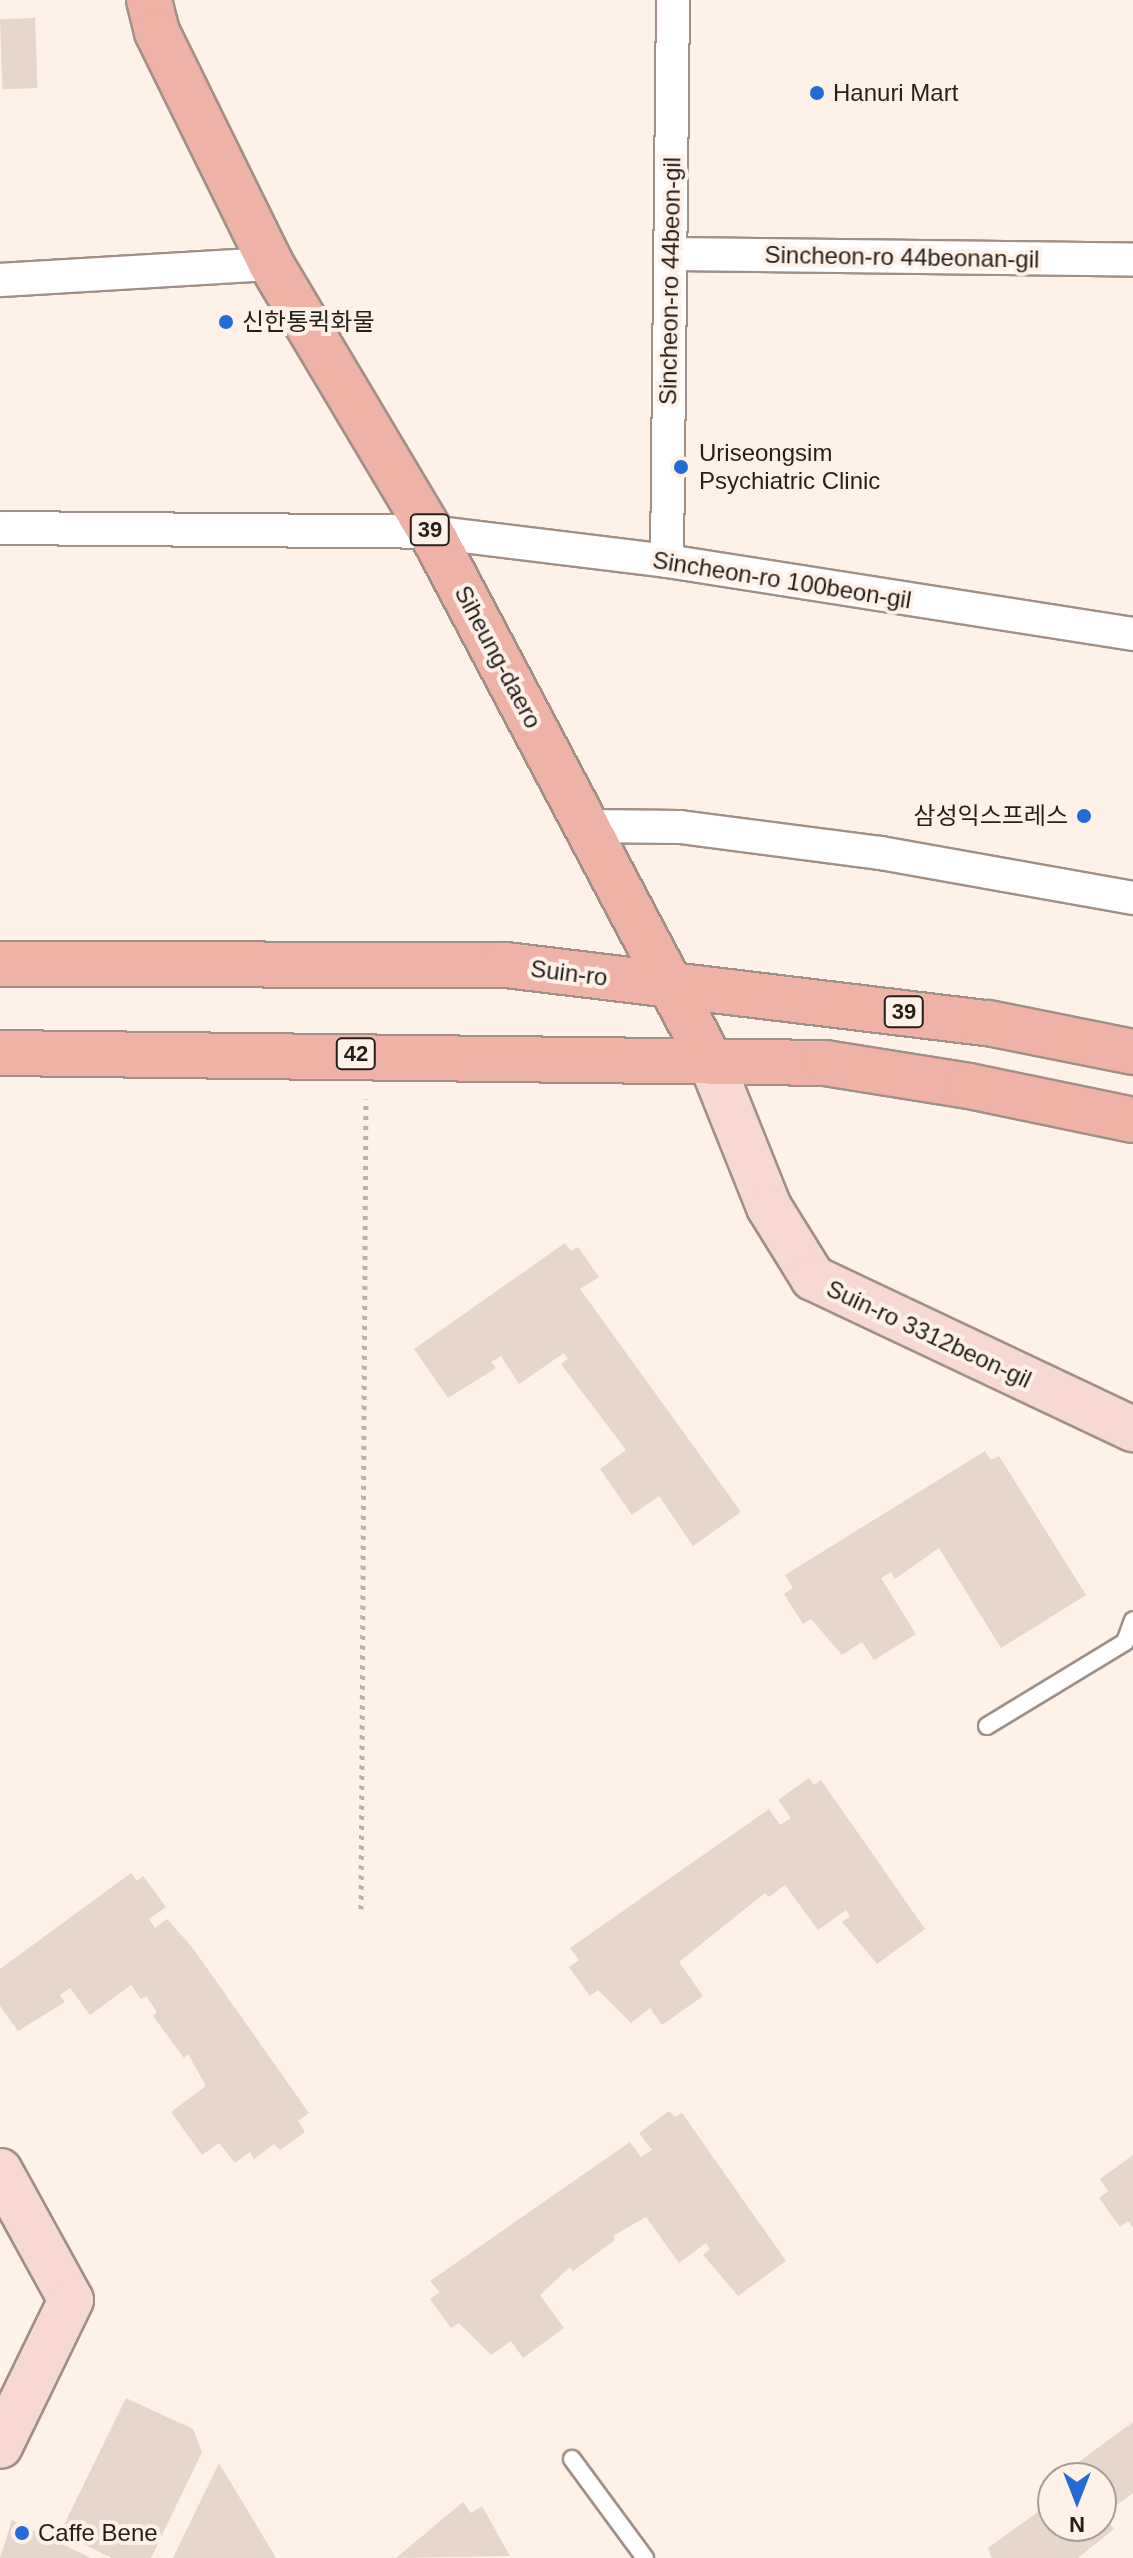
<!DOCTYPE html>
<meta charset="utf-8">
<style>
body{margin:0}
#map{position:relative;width:1133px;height:2558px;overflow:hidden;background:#fef1e8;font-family:Helvetica,"Noto Sans KR",sans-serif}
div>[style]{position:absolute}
.building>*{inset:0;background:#e7d6cb;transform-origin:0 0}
.path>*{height:5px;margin-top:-2.5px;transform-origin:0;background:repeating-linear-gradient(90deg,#bdb2aa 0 4px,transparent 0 10px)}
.roads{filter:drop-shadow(2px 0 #a09086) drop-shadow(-2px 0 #a09086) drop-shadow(0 2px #a09086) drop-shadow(0 -2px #a09086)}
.lane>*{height:16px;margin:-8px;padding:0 8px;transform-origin:8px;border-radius:8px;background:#fff}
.street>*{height:32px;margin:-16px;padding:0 16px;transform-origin:16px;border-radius:16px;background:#fff}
.secondary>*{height:44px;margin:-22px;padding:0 22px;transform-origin:22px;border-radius:22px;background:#f7d8d3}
.primary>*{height:44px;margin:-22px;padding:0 22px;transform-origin:22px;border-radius:22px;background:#efb2a7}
.dots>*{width:22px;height:22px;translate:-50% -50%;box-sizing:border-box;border:4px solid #fef1e8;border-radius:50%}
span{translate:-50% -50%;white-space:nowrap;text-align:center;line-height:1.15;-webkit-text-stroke:8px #fef1e8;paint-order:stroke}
.shield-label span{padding:2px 6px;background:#fef1e8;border:2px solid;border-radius:6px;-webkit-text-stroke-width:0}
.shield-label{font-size:22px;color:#251f1b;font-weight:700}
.poi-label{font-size:24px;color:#251f1b}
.left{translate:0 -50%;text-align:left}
.right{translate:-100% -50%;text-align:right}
.street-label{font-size:24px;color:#251f1b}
.north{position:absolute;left:1037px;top:2462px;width:80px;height:80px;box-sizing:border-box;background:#fef1e8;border:2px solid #a79d96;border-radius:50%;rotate:180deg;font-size:22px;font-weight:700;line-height:32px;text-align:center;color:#251f1b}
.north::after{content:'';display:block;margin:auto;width:28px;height:36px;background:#236bd6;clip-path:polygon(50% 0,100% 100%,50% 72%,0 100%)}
</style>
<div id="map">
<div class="building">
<i style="left:35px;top:18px;width:70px;height:35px;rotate:88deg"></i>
<i style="clip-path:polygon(565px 1243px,571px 1251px,578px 1247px,599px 1277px,580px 1289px,741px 1512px,693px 1546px,659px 1496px,632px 1515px,600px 1469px,626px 1450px,561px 1364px,568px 1359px,564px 1353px,519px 1384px,501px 1356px,491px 1362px,496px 1368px,448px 1398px,414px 1349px)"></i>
<i style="clip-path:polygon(985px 1451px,991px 1460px,999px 1456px,1086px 1595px,1001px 1648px,939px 1548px,895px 1579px,891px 1572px,881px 1578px,916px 1634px,874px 1660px,862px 1642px,842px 1655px,811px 1619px,803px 1624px,784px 1594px,793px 1588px,785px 1575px)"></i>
<i style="clip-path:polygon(809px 1778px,814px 1785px,821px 1780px,925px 1929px,877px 1964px,842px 1922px,850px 1916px,846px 1910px,818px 1930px,785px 1885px,769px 1897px,765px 1893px,679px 1962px,703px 1996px,662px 2025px,650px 2008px,631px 2023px,598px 1990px,590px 1996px,569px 1967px,579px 1960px,570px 1948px,769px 1809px,780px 1825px,791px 1818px,778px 1800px)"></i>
<i style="clip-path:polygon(131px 1873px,137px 1881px,143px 1876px,166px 1907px,149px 1919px,155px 1928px,167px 1919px,192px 1947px,309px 2113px,298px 2121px,305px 2132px,280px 2150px,274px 2144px,254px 2159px,250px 2152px,235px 2163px,219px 2143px,202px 2155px,171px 2112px,206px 2086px,188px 2054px,184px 2058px,153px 2016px,157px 2012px,146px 1996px,141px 1999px,131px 1985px,90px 2015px,70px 1988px,60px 1995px,65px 2002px,18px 2031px,0 2006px,0 1969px)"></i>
<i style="clip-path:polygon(669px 2111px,675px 2117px,682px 2113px,786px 2261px,738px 2296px,703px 2255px,710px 2249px,706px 2243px,679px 2263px,646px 2217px,613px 2236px,615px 2240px,573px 2271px,570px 2267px,540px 2295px,564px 2328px,523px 2358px,511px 2341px,491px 2355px,459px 2323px,451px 2328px,430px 2299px,440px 2292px,430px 2281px,630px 2142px,641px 2157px,652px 2150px,639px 2133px)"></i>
<i style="clip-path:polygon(1133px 2155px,1133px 2228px,1128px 2221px,1120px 2227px,1099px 2198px,1108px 2191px,1100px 2179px)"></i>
<i style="clip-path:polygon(126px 2398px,193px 2429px,202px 2452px,151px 2558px,112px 2558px,60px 2533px)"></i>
<i style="clip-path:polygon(1133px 2422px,1133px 2493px,1103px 2515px,1114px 2529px,1078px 2558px,992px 2558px,988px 2548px,1053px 2501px,1053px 2526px,1101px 2526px,1101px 2478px,1075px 2478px,1069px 2469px)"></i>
<i style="clip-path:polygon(219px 2463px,276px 2558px,173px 2558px)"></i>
<i style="clip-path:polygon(463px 2502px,471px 2513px,482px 2506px,510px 2556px,396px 2558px)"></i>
<i style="clip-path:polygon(12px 2520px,91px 2558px,0 2558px)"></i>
</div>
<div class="path">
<i style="left:361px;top:1909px;width:810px;rotate:-89.65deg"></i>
</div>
<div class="roads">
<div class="lane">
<i style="left:987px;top:1726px;width:162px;rotate:-31.3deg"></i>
<i style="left:1125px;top:1642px;width:23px;rotate:-70deg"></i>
<i style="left:572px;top:2459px;width:123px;rotate:53.6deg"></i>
</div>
<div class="street">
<i style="left:670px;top:254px;width:463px;rotate:0.7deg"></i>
<i style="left:0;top:280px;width:271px;rotate:-3.4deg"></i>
<i style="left:0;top:528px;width:431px;rotate:0.5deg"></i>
<i style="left:431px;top:532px;width:238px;rotate:7deg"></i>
<i style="left:667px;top:561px;width:472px;rotate:8.9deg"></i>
<i style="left:667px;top:561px;width:561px;rotate:-89.39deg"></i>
<i style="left:588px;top:826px;width:92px;rotate:0.6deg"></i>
<i style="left:680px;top:827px;width:203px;rotate:7.4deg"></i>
<i style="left:881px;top:853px;width:256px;rotate:10.1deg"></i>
</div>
<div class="secondary">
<i style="left:711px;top:1062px;width:156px;rotate:68.2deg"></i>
<i style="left:769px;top:1207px;width:84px;rotate:58.2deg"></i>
<i style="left:813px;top:1278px;width:354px;rotate:25.3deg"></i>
<i style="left:0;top:2171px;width:147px;rotate:61.2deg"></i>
<i style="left:71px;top:2300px;width:162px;rotate:115.9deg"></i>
</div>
<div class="primary">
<i style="left:149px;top:0;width:33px;rotate:76deg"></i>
<i style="left:157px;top:32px;width:258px;rotate:63.8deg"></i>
<i style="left:271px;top:264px;width:312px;rotate:59.2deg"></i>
<i style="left:431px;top:532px;width:599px;rotate:62.15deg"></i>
<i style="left:0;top:964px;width:506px;rotate:0.11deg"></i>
<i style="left:506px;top:965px;width:485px;rotate:6.9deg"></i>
<i style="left:988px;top:1023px;width:148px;rotate:11.3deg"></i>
<i style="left:0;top:1053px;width:825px;rotate:0.69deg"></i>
<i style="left:825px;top:1063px;width:146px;rotate:9.1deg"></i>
<i style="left:969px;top:1086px;width:167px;rotate:11.7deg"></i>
</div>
</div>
<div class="dots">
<i style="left:817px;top:93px;background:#236bd6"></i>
<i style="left:226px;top:322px;background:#236bd6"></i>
<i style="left:681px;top:467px;background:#236bd6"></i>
<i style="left:1084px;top:816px;background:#236bd6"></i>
<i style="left:22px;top:2533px;background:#236bd6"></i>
</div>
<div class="shield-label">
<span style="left:430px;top:530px">39</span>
<span style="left:904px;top:1012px">39</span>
<span style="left:356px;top:1054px">42</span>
</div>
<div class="poi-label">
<span class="left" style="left:833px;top:93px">Hanuri Mart</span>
<span class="left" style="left:242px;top:322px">신한통퀵화물</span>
<span class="left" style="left:699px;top:467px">Uriseongsim<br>Psychiatric Clinic</span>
<span class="right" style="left:1068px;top:816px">삼성익스프레스</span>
<span class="left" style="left:38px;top:2533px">Caffe Bene</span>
</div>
<div class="street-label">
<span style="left:902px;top:257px;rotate:1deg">Sincheon-ro 44beonan-gil</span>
<span style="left:670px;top:281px;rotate:-89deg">Sincheon-ro 44beon-gil</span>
<span style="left:782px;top:580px;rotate:9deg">Sincheon-ro 100beon-gil</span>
<span style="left:498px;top:657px;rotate:62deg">Siheung-daero</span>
<span style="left:569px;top:973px;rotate:7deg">Suin-ro</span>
<span style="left:929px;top:1334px;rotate:25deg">Suin-ro 3312beon-gil</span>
</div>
<div class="north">N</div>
</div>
